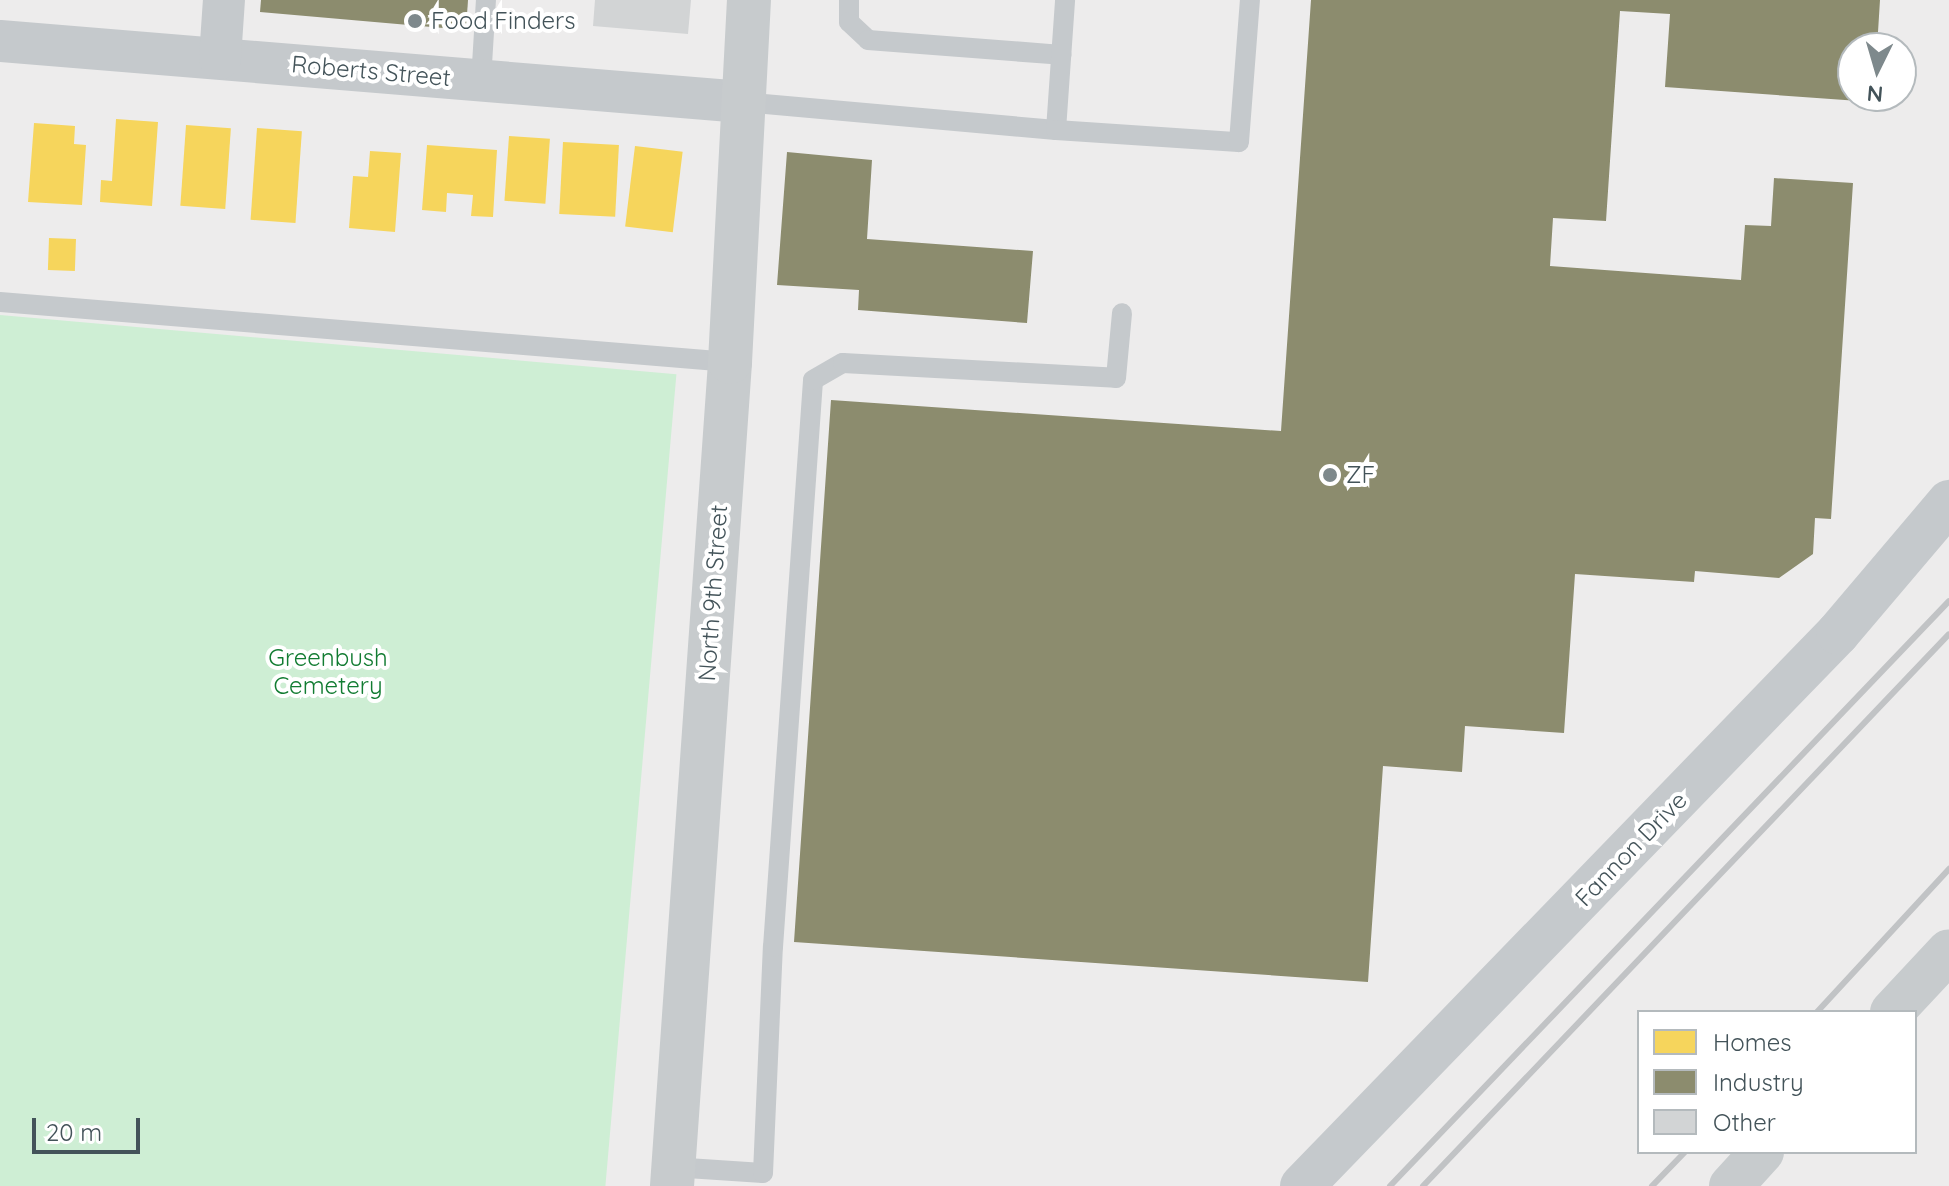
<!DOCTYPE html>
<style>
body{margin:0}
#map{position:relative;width:1949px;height:1186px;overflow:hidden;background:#edecec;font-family:Quicksand,sans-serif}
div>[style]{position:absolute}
.green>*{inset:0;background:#ceeed4;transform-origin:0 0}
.homes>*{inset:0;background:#f6d55c;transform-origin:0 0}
.industry>*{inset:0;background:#8c8c6e}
.building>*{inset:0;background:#d2d4d5}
.service>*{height:20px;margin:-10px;padding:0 10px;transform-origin:10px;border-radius:10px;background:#c5c9cc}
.minor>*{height:42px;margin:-21px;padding:0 21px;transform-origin:21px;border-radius:21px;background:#c5c9cc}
.tertiary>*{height:44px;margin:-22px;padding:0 22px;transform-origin:22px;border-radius:22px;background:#c5c9cc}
.secondary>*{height:44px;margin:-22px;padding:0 22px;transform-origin:22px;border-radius:22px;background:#c7cbcd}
.rail>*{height:6px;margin:-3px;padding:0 3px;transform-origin:3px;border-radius:3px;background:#c1c3c5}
.dots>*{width:22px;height:22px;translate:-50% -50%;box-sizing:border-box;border:4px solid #fff;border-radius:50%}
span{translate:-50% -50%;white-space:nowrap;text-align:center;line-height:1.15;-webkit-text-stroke:8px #fff;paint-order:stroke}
.poi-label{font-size:24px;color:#435359}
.left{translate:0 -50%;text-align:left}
.street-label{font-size:24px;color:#435359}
.park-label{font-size:24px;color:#127c32}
.legend{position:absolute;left:1637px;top:1010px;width:280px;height:144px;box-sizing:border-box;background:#fff;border:2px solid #b4babd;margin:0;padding:10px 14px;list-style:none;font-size:24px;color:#435359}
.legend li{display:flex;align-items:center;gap:16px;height:40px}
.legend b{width:40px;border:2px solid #b4babd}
.north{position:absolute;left:1837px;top:32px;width:80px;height:80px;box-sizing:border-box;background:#fff;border:2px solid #b4babd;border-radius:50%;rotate:185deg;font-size:22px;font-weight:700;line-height:32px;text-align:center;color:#435359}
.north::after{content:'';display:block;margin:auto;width:28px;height:36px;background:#7e898c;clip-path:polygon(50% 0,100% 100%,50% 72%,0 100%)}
.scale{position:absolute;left:32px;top:1118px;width:108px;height:36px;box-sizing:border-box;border:4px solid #435359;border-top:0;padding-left:10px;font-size:24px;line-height:28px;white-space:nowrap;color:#435359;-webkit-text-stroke:6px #fff;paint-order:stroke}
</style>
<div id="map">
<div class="green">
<i style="left:0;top:315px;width:679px;height:871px;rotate:5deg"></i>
</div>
<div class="homes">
<i style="clip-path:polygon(116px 119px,158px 122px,152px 206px,100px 202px,101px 180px,112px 181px)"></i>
<i style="clip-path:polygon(34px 123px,75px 126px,74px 144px,86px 145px,82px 205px,28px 202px)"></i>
<i style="left:186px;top:125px;width:45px;height:81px;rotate:4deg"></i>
<i style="left:257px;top:128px;width:45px;height:92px;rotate:4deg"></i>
<i style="left:509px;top:136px;width:41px;height:65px;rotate:4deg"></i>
<i style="left:563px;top:142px;width:56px;height:72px;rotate:3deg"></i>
<i style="clip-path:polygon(427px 145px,497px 150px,493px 217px,471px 216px,473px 195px,447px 193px,446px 212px,422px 210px)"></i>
<i style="left:635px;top:146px;width:48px;height:81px;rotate:7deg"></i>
<i style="clip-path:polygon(370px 151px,401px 153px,395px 232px,349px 228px,353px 176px,368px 177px)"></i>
<i style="left:49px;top:238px;width:27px;height:32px;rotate:2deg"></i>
</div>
<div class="industry">
<i style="clip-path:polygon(261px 0,468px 0,466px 30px,260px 12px)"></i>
<i style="clip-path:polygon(1311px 0,1880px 0,1877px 48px,1853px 48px,1853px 96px,1874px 96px,1873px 102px,1665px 87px,1670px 14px,1620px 11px,1606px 221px,1553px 218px,1550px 266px,1741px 280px,1745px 225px,1771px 226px,1774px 178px,1853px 183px,1831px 519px,1815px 518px,1813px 554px,1779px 578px,1695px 571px,1694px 582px,1575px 574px,1564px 733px,1465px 726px,1462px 772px,1383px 766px,1368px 982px,794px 942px,831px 400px,1281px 431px)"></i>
<i style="clip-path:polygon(787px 152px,872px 160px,867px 239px,1033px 251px,1027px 323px,858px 310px,859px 290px,777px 285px)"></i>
</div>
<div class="building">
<i style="clip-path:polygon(595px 0,691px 0,688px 34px,593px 26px)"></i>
</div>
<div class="service">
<i style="left:849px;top:0;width:22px;rotate:90deg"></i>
<i style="left:849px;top:22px;width:26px;rotate:43deg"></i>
<i style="left:868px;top:40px;width:194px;rotate:4.4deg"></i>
<i style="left:481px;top:81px;width:81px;rotate:-86.5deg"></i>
<i style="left:742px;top:102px;width:315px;rotate:5.1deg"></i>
<i style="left:1056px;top:130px;width:130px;rotate:-86deg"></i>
<i style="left:1056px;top:130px;width:183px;rotate:3.8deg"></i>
<i style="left:1239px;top:142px;width:142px;rotate:-85.6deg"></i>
<i style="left:0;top:302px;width:732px;rotate:4.7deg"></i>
<i style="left:672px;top:1167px;width:91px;rotate:3.8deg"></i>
<i style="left:763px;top:1173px;width:226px;rotate:-87.5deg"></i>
<i style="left:773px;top:947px;width:568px;rotate:-85.96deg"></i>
<i style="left:813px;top:380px;width:34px;rotate:-30deg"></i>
<i style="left:843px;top:363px;width:273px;rotate:3.1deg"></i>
<i style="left:1116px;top:378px;width:65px;rotate:-84.7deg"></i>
</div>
<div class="minor">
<i style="left:0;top:41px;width:745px;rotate:4.7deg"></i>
<i style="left:220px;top:58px;width:58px;rotate:-86.1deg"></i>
</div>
<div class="tertiary">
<i style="left:1302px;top:1186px;width:770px;rotate:-45.89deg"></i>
<i style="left:1838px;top:633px;width:172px;rotate:-49.7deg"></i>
</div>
<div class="secondary">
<i style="left:1892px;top:1012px;width:83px;rotate:-46.9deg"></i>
<i style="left:672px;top:1186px;width:826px;rotate:-85.97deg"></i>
<i style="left:730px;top:362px;width:362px;rotate:-87deg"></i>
<i style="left:1731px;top:1186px;width:46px;rotate:-47.6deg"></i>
</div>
<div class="rail">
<i style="left:1817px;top:1012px;width:195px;rotate:-47.3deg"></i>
<i style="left:1390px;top:1186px;width:809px;rotate:-46.3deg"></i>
<i style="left:1423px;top:1186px;width:762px;rotate:-46.38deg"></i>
<i style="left:1652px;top:1186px;width:47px;rotate:-45.9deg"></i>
</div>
<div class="dots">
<i style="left:415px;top:21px;background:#7e898c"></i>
<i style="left:1330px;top:475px;background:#7e898c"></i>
</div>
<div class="poi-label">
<span class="left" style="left:431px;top:21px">Food Finders</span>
<span class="left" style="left:1346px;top:475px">ZF</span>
</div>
<div class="street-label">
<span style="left:371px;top:71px;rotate:5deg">Roberts Street</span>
<span style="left:713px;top:593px;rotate:-86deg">North 9th Street</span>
<span style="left:1631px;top:849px;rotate:-46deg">Fannon Drive</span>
</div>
<div class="park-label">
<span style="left:328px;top:672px">Greenbush<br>Cemetery</span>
</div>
<ul class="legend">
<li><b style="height:22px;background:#f6d55c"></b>Homes</li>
<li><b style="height:22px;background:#8c8c6e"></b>Industry</li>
<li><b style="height:22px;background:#d2d4d5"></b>Other</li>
</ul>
<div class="north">N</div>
<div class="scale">20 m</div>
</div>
